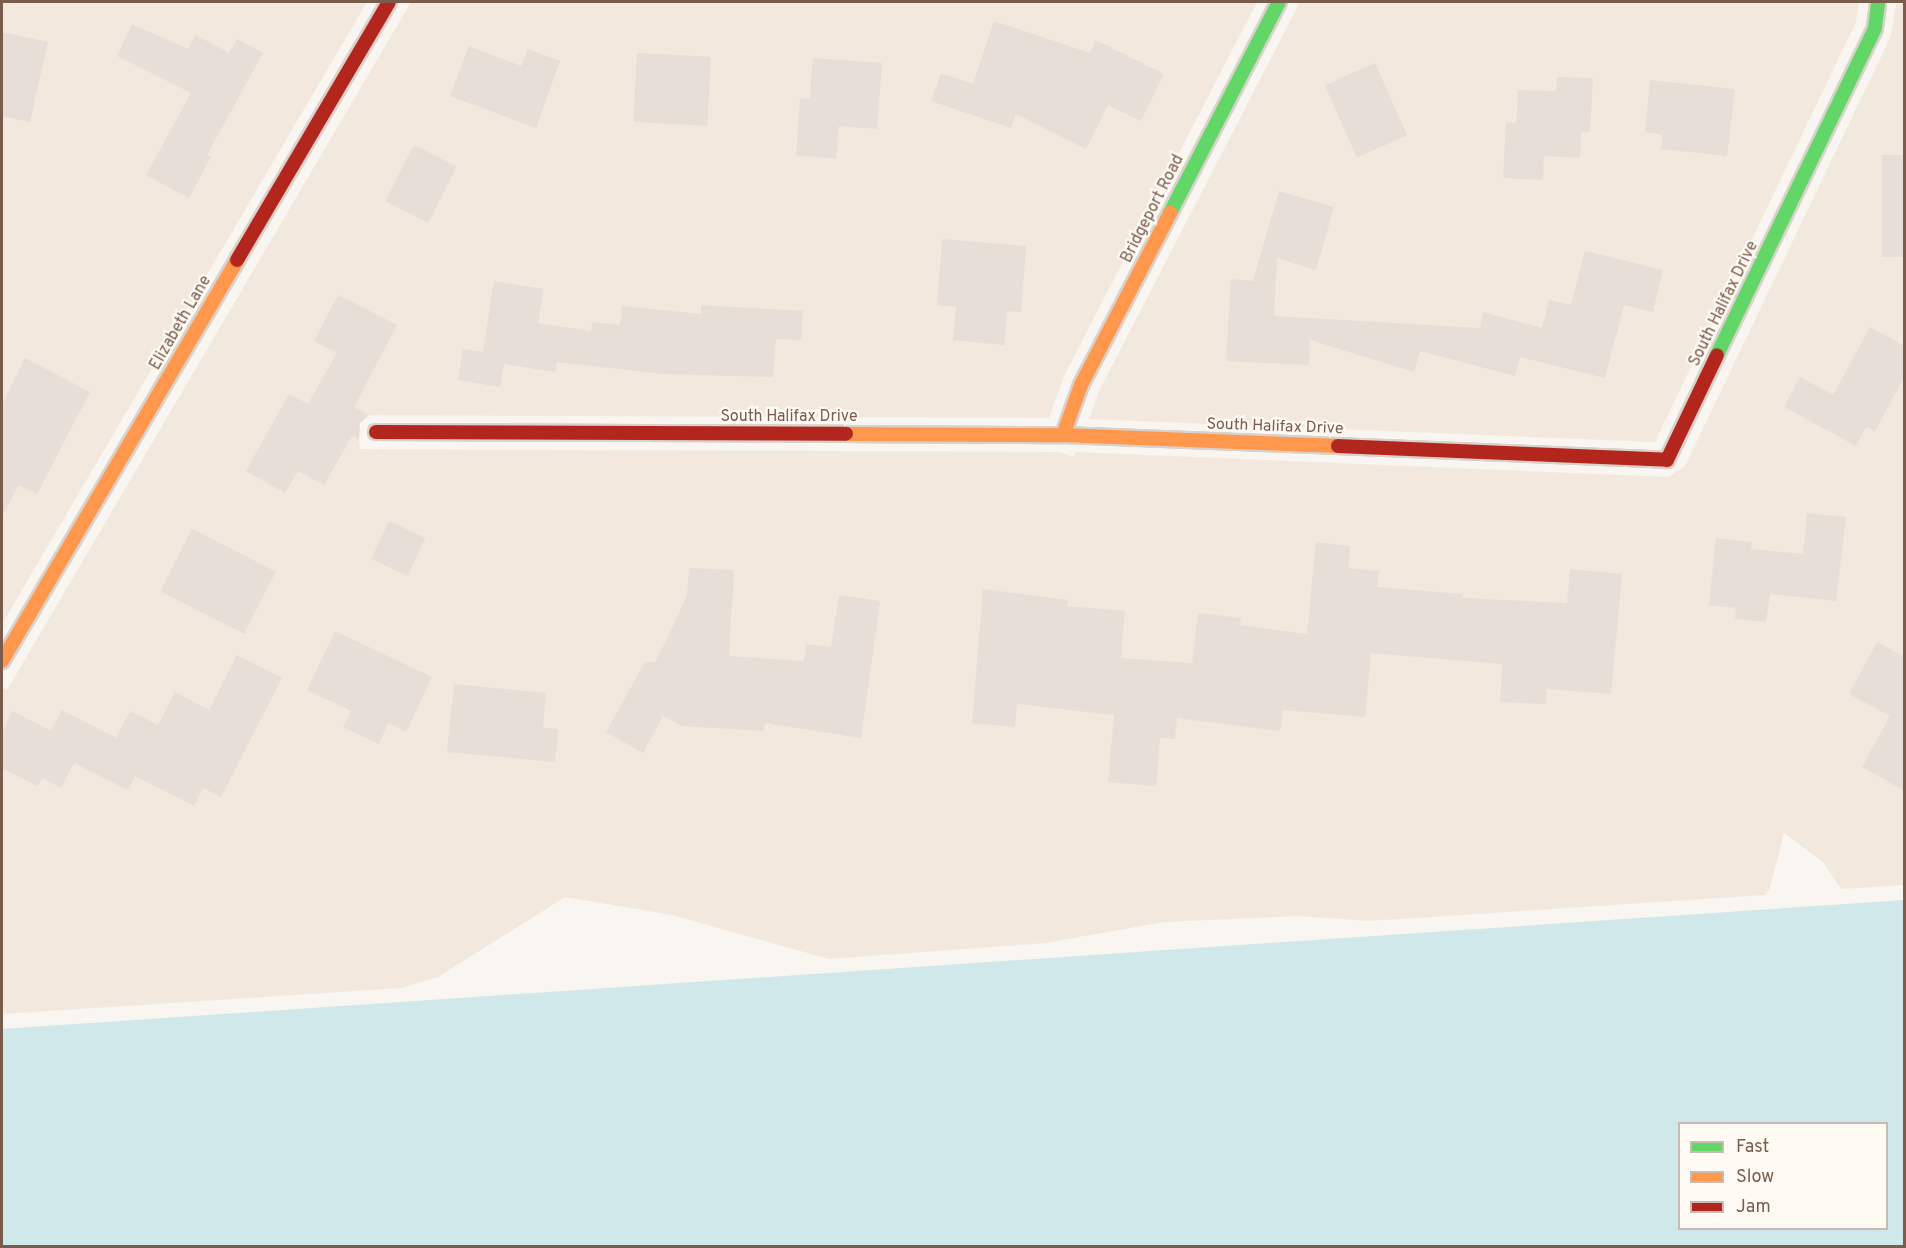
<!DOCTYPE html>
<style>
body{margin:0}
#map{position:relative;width:1906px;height:1248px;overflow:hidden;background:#f9f5f0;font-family:Overpass,sans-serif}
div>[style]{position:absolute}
.residential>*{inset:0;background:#f2e8de}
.water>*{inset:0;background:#d0e8ea}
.building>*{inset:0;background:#e6ded7;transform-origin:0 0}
.roads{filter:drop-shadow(2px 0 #d9d2cb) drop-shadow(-2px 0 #d9d2cb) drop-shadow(0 2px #d9d2cb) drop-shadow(0 -2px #d9d2cb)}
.fast>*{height:14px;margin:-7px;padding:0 7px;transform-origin:7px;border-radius:7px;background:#63d668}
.slow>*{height:14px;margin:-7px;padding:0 7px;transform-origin:7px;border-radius:7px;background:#ff974d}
.jam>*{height:14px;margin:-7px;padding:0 7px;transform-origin:7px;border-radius:7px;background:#b3261e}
span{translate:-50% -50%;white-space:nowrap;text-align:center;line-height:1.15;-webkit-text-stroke:4.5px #fffaf3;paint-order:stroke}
.street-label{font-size:16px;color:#7a5c4d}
.frame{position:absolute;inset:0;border:3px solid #7a5c4d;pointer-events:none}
.legend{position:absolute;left:1678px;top:1122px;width:210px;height:108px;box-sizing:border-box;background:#fffaf3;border:2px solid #cabbb1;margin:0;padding:8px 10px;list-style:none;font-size:18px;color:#7a5c4d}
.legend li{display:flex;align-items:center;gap:12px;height:30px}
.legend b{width:30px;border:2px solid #cabbb1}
</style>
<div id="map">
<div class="residential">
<i style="clip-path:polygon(2px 2px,367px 2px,2px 624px)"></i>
<i style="clip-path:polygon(411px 2px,1257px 2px,1064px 376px,1049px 418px,356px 415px,360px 449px,1060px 452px,1074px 457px,1076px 452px,1668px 477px,1685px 466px,1891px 36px,1896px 4px,1904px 4px,1904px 885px,1841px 889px,1823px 862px,1784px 833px,1770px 888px,1765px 895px,1368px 921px,1299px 916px,1164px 922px,1045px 943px,829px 959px,672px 915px,565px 897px,438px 977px,402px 988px,2px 1014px,2px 687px,7px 690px)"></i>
<i style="clip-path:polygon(1300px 2px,1859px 2px,1856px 22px,1655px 442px,1089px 419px,1098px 393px)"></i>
</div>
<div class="water">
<i style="clip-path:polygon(evenodd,1904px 900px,1904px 1246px,2px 1246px,2px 1029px,1904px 900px,1680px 1124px,1886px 1124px,1886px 1228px,1680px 1228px,1680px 1124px)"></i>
</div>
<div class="building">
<i style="clip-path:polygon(994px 21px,1090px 53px,1096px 40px,1164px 74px,1141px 121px,1108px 105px,1086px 149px,1016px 114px,1011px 128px,931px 101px,941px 73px,973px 84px)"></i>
<i style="clip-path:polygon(132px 24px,188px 49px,196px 35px,229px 53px,237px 39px,263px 53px,207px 155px,211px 157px,189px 198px,146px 175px,191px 93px,117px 56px)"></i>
<i style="clip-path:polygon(2px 32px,48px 42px,30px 122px,2px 116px)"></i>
<i style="clip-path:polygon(469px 46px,521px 66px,528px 49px,560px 61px,536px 128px,450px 96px)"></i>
<i style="left:637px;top:53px;width:74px;height:69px;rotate:3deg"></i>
<i style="clip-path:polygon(813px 58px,882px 63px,877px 129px,839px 126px,836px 159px,796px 155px,800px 98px,810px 99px)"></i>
<i style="left:1375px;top:63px;width:79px;height:55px;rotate:66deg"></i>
<i style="clip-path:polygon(1557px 77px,1593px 78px,1590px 132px,1581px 132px,1580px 158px,1544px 156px,1543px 180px,1503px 178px,1506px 122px,1516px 123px,1518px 90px,1556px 91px)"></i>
<i style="clip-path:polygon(1650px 80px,1735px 89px,1727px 156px,1661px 149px,1663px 135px,1645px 132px)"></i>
<i style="left:414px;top:145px;width:48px;height:63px;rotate:27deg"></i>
<i style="left:1882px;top:155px;width:23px;height:102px"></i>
<i style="clip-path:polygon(1279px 191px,1334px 207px,1316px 270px,1277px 258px,1274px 316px,1480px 328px,1483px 312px,1542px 328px,1549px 300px,1571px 305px,1585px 251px,1663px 270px,1653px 312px,1624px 305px,1605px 378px,1520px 357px,1515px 376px,1420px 351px,1414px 372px,1310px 340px,1309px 365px,1226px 361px,1231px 279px,1253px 281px)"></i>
<i style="clip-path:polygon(942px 239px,1026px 246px,1021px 312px,1007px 311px,1004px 345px,953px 340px,956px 307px,937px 305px)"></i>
<i style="clip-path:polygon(494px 281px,544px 289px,538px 323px,591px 331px,592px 322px,620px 325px,622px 306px,701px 314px,701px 305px,803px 311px,801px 340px,776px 339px,773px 377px,662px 374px,557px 362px,555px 372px,504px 364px,500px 387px,458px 380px,463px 349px,483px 352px)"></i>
<i style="clip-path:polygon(338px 295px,397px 325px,354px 407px,369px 415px,360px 423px,359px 440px,352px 436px,324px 485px,298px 471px,285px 493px,246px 471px,289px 394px,308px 404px,337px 353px,314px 341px)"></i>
<i style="clip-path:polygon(1870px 327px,1905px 346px,1905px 376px,1875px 431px,1866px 427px,1856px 446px,1784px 407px,1800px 377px,1833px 395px)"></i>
<i style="clip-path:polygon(25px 358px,90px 392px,37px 494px,19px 485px,2px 516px,2px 404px)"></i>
<i style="clip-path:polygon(1807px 513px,1846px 517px,1836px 601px,1770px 594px,1766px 622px,1735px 619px,1736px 608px,1709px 605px,1716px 538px,1752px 542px,1751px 549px,1803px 554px)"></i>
<i style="left:389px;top:521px;width:40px;height:42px;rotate:25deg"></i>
<i style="left:192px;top:529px;width:94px;height:70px;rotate:27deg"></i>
<i style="clip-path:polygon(1316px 542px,1350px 546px,1348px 568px,1379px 571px,1377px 587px,1463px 594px,1462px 598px,1567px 603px,1570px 569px,1622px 574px,1611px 694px,1547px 689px,1546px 704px,1500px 702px,1502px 664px,1371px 653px,1365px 717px,1283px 710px,1280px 731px,1177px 718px,1175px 739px,1160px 738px,1156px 786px,1108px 782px,1114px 715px,1017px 704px,1015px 727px,972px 723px,983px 589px,1068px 600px,1067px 606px,1125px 611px,1121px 658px,1192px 663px,1198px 613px,1241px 618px,1240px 625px,1307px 634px)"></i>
<i style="clip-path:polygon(689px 568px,734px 570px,729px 656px,804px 661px,806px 644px,831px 647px,839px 595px,880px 601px,861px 738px,765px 723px,764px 731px,681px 726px,663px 716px,643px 753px,606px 732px,645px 662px,655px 662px,667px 639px,687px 595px)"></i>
<i style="clip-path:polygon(335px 631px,432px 677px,406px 732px,388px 723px,379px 744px,343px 727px,351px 711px,307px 690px)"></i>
<i style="clip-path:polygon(1877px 642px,1905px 657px,1905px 791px,1862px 767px,1890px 716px,1849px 694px)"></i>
<i style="clip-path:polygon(237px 655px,282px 678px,221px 797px,203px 788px,194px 806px,135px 776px,128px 790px,74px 763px,61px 788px,42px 778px,38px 786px,2px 768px,2px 733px,12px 711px,51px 731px,62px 710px,116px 738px,130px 711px,158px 725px,175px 692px,209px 710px)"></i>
<i style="clip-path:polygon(454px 684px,546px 693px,543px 728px,558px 729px,555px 762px,447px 752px)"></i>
</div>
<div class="roads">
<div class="fast">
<i style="left:1170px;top:213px;width:237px;rotate:-62.7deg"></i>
<i style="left:1717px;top:355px;width:363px;rotate:-64.2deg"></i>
<i style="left:1875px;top:28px;width:26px;rotate:-83deg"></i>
</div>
<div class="slow">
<i style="left:846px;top:434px;width:217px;rotate:0.3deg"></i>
<i style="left:1063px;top:435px;width:275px;rotate:2.3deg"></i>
<i style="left:1063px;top:435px;width:53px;rotate:-70.2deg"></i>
<i style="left:1081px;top:385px;width:194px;rotate:-62.6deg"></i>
<i style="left:2px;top:661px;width:465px;rotate:-59.6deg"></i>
</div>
<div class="jam">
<i style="left:237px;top:260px;width:299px;rotate:-59.5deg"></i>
<i style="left:376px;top:432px;width:470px;rotate:0.2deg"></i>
<i style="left:1338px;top:446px;width:329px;rotate:2.4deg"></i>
<i style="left:1667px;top:460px;width:116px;rotate:-64.5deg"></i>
</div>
</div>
<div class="street-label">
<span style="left:1153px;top:209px;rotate:-63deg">Bridgeport Road</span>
<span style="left:1724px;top:304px;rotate:-64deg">South Halifax Drive</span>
<span style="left:181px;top:323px;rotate:-60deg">Elizabeth Lane</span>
<span style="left:789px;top:417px">South Halifax Drive</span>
<span style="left:1275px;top:427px;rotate:2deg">South Halifax Drive</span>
</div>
<div class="frame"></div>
<ul class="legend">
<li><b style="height:8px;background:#63d668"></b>Fast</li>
<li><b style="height:8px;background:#ff974d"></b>Slow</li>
<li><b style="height:8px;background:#b3261e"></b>Jam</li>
</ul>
</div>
